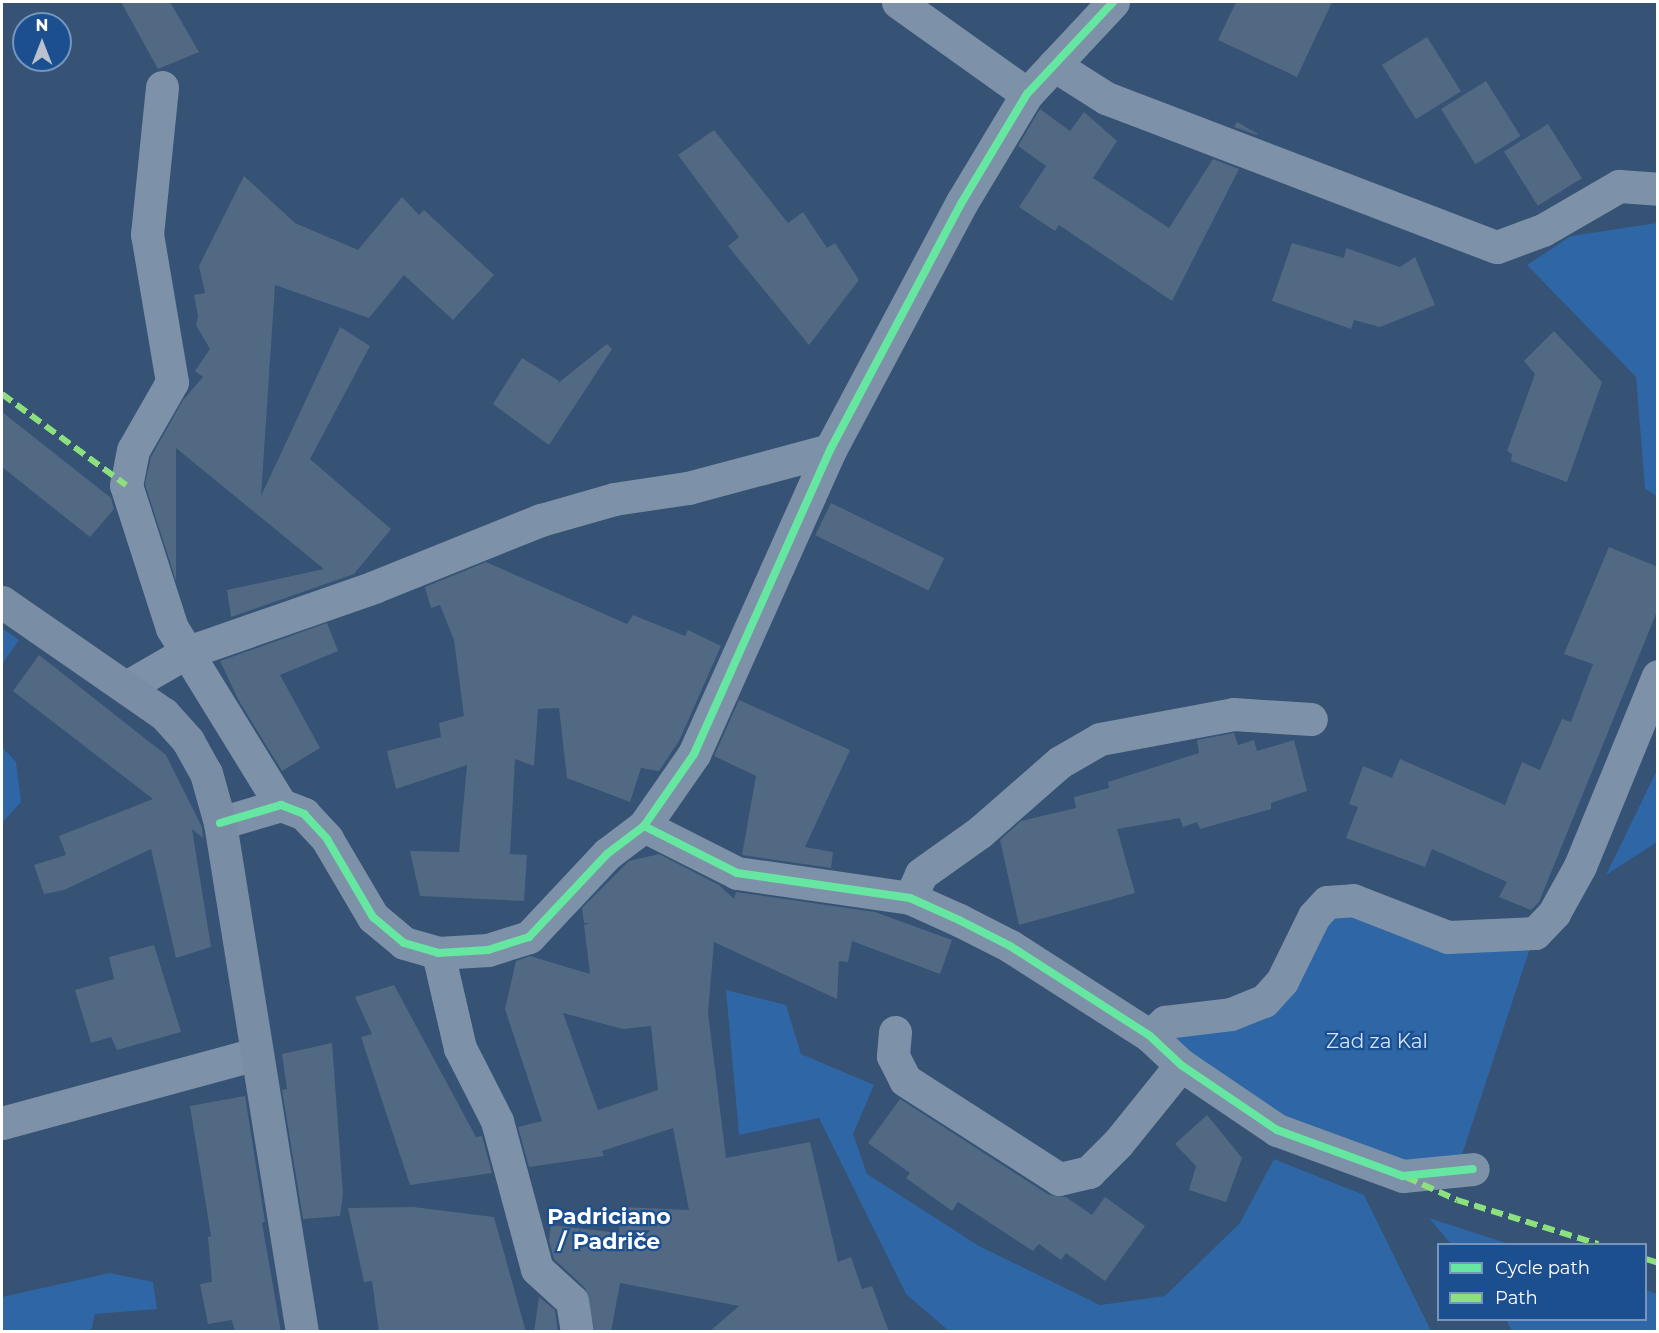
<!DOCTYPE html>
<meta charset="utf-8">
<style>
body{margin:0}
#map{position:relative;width:1659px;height:1333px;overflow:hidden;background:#365274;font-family:Montserrat,sans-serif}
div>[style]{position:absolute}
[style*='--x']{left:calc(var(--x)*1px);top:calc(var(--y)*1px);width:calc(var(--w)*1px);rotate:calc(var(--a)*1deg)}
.green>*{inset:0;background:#2f66a5}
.building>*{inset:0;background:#526984;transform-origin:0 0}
.minor>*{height:33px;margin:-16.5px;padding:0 16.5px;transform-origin:16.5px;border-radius:16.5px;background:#7d92a8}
.tertiary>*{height:33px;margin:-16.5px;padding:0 16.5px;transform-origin:16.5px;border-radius:16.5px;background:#7d92a8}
.secondary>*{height:33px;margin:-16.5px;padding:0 16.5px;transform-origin:16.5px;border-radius:16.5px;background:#798da4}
.quiet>*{height:6px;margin-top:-3px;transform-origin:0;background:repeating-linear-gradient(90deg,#8de07e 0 12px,transparent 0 18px)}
.cycleway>*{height:8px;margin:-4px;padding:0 4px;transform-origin:4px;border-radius:4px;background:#66e7a1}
span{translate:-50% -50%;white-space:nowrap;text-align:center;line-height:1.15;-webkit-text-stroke:4.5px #1b4f8f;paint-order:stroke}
.park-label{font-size:20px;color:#cfe3fa}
.quarter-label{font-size:22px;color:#fff;font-weight:700}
.frame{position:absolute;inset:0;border:3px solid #fff;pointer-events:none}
.legend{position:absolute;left:1437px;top:1243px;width:210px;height:78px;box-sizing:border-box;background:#1b4f8f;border:2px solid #7695bc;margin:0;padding:8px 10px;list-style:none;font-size:18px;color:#fff}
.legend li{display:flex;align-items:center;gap:12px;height:30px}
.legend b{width:30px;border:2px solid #7695bc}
.north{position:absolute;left:12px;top:12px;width:60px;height:60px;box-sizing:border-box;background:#1b4f8f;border:2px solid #7695bc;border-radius:50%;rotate:0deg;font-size:16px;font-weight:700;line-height:24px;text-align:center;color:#fff}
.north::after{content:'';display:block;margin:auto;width:21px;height:27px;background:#b9c2ce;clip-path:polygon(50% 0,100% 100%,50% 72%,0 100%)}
</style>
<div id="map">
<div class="green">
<i style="clip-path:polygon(1657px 223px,1658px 223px,1657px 496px,1645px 489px,1636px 377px,1527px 265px,1571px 236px)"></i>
<i style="clip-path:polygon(2px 628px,19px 640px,2px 664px)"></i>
<i style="clip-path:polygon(2px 747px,16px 762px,21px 802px,2px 823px)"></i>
<i style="clip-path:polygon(1657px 770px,1657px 842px,1606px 875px)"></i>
<i style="clip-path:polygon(1327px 902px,1535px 933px,1457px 1170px,1403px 1176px,1277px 1130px,1150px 1036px,1264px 1001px)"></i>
<i style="clip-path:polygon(726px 990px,786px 1005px,801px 1054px,874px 1085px,853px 1134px,867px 1174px,979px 1246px,1100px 1305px,1165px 1296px,1240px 1223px,1274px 1159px,1364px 1195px,1431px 1331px,949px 1331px,906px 1294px,819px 1118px,739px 1135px)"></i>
<i style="clip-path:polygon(1429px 1218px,1509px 1244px,1451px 1244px)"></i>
<i style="clip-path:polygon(110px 1273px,153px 1282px,157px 1309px,95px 1314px,91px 1331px,2px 1331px,2px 1297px)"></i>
<i style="clip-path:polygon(1646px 1290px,1657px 1294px,1657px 1331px,1512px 1331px,1506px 1320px,1646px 1320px)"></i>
</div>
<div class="building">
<i style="clip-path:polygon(121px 2px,170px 2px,199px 52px,158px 69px)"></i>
<i style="clip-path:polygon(1236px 2px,1332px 2px,1297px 77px,1218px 40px)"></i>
<i style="left:1427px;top:37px;width:64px;height:53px;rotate:58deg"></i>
<i style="left:1486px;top:81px;width:65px;height:53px;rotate:58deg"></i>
<i style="clip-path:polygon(1040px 109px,1070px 131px,1084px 112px,1117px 141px,1093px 178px,1169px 228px,1213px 159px,1239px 169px,1172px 301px,1059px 225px,1055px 231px,1019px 207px,1046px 166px,1018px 146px)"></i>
<i style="clip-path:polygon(1237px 122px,1258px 134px,1257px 135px,1234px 127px)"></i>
<i style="left:1548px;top:124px;width:64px;height:52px;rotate:58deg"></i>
<i style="clip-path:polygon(714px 130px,788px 223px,803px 212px,827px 248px,835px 243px,859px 280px,809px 345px,728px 246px,739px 237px,678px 155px)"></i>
<i style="clip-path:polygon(244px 176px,295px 223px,358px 250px,402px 197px,419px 215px,424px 210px,494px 275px,453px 320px,404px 275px,369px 318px,275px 285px,261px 496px,340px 327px,370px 346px,310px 459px,391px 529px,354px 574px,231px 617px,227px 590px,324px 569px,176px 448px,176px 581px,145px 484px,151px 457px,183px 400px,203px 377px,195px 371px,210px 349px,196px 325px,198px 316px,194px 295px,205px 293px,199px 266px)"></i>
<i style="clip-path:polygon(1292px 243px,1344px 258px,1346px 248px,1400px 267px,1415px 257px,1435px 305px,1380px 327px,1354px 320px,1351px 329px,1272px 301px)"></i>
<i style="clip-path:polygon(1554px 331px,1602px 382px,1567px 482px,1511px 461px,1512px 454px,1507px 451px,1535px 374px,1524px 361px)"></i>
<i style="clip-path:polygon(607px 344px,612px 349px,549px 445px,493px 404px,522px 358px,559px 381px,557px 384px)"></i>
<i style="clip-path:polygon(2px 412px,111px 498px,114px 509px,90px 537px,2px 467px)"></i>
<i style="left:831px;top:503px;width:126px;height:36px;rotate:26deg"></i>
<i style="clip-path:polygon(1609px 547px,1658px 567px,1658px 609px,1539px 902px,1531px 910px,1499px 897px,1507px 882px,1432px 849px,1425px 867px,1346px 838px,1358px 807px,1349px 804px,1363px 766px,1392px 778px,1400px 759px,1505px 805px,1522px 762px,1540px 770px,1562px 719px,1571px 722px,1593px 664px,1564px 654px)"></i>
<i style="clip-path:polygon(486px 562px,627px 624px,633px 615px,685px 636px,688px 630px,721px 646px,679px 741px,659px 771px,641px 768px,630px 802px,567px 778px,559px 708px,538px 709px,534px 766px,515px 759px,510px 854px,527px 855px,524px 901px,420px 896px,410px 851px,459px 852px,467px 765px,396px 789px,387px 751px,441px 737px,439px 723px,464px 716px,454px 640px,440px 605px,431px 608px,425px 587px)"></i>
<i style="clip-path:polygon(327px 623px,338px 651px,280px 675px,320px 748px,282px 771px,239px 701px,220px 661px)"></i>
<i style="clip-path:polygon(39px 655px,166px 755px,202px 827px,203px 838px,192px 829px,211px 947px,176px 958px,151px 849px,64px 890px,44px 894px,34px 865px,66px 855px,59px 836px,153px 799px,13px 691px)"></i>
<i style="clip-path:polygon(739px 700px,850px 750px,805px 847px,833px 852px,831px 868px,742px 855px,756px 776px,714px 756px)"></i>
<i style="clip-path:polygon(1234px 733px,1238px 745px,1254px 740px,1257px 751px,1294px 740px,1307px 791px,1271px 803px,1271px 809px,1200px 829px,1197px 822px,1183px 827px,1180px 818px,1117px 829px,1135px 893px,1019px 925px,1000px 840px,1021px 821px,1076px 808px,1074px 797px,1109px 788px,1108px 782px,1199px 753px,1197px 740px)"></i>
<i style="clip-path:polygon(evenodd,659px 854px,719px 885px,734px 899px,736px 892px,875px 912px,952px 940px,940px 974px,852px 941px,848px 962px,839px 961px,837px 999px,714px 942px,708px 1013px,726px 1158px,810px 1142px,838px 1262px,851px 1257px,862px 1289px,872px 1286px,889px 1332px,709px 1332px,739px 1306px,620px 1283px,611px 1332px,595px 1332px,585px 1288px,554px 1259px,549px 1241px,551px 1225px,619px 1233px,621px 1207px,689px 1210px,673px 1128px,602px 1151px,604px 1156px,529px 1167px,518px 1127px,542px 1121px,505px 1009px,516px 961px,530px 956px,590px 974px,584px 925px,590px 923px,584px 923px,582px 908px,629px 861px,659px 854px,563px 1013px,623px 1029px,651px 1026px,658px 1090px,598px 1110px,563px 1013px)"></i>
<i style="clip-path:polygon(154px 945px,181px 1032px,117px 1050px,111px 1037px,91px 1043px,75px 990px,114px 979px,109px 957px)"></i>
<i style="clip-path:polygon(394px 985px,476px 1137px,482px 1136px,492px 1173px,410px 1185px,361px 1037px,372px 1034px,355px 997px)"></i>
<i style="clip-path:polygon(332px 1043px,343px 1194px,340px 1216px,303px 1219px,282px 1090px,287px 1089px,282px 1054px)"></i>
<i style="clip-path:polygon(245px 1096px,265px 1222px,262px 1223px,281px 1332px,235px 1332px,232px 1320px,208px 1324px,200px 1284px,212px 1282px,208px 1237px,211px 1236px,190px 1106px)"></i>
<i style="clip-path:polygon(900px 1099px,1049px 1195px,1066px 1197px,1092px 1215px,1105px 1197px,1145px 1226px,1105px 1281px,1066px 1253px,1061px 1260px,1039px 1244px,1033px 1251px,958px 1202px,952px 1211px,906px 1178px,910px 1173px,868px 1143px)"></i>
<i style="clip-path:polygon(1207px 1115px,1242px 1158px,1226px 1202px,1189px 1190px,1196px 1166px,1175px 1144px)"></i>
<i style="clip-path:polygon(413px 1207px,494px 1217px,526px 1332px,379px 1332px,372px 1281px,364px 1282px,348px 1208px)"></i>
<i style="clip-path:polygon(539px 1297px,555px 1310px,558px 1332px,534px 1332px)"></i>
</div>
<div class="minor">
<i style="--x:898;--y:2;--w:158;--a:35.5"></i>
<i style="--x:1054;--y:65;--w:62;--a:32.4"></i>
<i style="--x:1106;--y:98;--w:418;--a:20.9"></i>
<i style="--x:1497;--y:247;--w:49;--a:-20.3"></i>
<i style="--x:1543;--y:230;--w:88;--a:-30.1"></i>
<i style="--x:1619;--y:186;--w:39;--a:4"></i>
<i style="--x:162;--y:87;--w:148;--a:95.8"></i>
<i style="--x:147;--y:234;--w:150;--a:80.4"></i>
<i style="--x:172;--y:382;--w:78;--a:119.8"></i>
<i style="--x:133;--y:450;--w:36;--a:101"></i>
<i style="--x:126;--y:485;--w:150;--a:72.2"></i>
<i style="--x:172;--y:628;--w:208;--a:58.4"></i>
<i style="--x:128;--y:686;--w:66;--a:-30.1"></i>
<i style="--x:185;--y:653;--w:200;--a:-19.2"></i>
<i style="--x:374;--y:587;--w:180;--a:-21.9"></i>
<i style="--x:541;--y:520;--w:76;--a:-16"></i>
<i style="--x:614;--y:499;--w:75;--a:-8.5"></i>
<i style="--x:688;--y:488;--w:147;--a:-15"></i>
<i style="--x:644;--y:826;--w:104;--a:26.8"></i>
<i style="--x:737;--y:873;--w:175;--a:8.2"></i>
<i style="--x:910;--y:898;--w:54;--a:24.2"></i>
<i style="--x:959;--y:920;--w:57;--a:27"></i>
<i style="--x:1010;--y:946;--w:166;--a:32.7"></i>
<i style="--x:1150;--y:1036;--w:42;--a:43.1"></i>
<i style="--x:1181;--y:1065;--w:116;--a:34.1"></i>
<i style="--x:1277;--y:1130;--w:134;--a:20.1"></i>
<i style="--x:1403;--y:1176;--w:70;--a:-5.7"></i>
<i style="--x:910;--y:898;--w:26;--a:-65"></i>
<i style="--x:921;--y:874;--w:72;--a:-35.4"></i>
<i style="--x:980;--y:832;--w:106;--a:-41.2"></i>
<i style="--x:1060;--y:762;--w:46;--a:-29.9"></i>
<i style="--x:1100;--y:739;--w:135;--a:-10.6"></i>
<i style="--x:1233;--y:714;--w:78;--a:3.7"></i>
<i style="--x:438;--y:953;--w:98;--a:77"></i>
<i style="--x:460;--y:1048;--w:82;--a:63.1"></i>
<i style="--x:497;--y:1121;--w:153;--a:74.9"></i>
<i style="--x:537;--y:1269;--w:47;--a:42.4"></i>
<i style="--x:572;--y:1301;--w:31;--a:81"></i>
<i style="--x:895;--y:1032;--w:24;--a:95"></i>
<i style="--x:893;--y:1056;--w:27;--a:63"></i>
<i style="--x:905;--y:1080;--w:183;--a:32.7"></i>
<i style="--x:1059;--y:1179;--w:31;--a:-13"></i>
<i style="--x:1089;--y:1172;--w:41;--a:-45"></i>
<i style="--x:1118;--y:1143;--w:100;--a:-51.1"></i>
<i style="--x:1150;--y:1036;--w:21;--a:-43"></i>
<i style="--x:1165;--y:1022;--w:66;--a:-6.9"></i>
<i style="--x:1231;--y:1014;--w:35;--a:-22"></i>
<i style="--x:1264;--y:1001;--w:27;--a:-48"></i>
<i style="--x:1282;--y:981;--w:72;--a:-63.8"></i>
<i style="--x:1314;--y:916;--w:19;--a:-47"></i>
<i style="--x:1327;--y:902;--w:26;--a:-4"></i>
<i style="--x:1353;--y:900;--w:102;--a:21.3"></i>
<i style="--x:1448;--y:937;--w:87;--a:-2.6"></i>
<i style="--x:1535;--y:933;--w:28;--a:-46"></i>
<i style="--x:1554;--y:913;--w:54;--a:-61"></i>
<i style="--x:1580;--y:866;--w:205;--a:-67.7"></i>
<i style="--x:2;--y:1123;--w:263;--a:-15.2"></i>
</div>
<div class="tertiary">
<i style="--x:220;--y:823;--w:64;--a:-16.4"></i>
<i style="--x:281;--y:805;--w:25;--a:21"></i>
<i style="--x:304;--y:814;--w:34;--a:47"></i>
<i style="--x:327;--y:839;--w:91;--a:59.5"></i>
<i style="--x:373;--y:917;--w:40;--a:40"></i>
<i style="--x:404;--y:943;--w:35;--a:16"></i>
<i style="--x:438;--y:953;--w:50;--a:-3.4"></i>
<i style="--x:488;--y:950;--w:43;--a:-17.6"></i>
<i style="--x:529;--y:937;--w:114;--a:-46.8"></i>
<i style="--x:607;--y:854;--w:46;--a:-37.1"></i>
<i style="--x:644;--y:826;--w:88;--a:-55.2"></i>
<i style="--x:694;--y:754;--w:333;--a:-65.9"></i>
<i style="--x:830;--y:450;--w:281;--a:-62"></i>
<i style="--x:962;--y:202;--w:126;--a:-59"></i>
<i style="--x:1027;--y:94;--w:126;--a:-46.9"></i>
</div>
<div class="secondary">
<i style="--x:2;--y:602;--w:197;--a:34.7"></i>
<i style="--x:164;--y:714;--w:36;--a:48"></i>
<i style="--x:188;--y:741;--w:37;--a:61"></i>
<i style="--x:206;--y:773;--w:52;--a:74.4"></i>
<i style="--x:220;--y:823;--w:516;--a:80.85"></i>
</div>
<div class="quiet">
<i style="--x:2;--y:394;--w:154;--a:36.3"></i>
<i style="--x:1406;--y:1177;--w:56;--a:24.3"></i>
<i style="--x:1457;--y:1200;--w:148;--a:17.3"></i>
<i style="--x:1646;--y:1259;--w:13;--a:18"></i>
</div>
<div class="cycleway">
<i style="--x:220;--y:823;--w:64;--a:-16.4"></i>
<i style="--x:281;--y:805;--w:25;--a:21"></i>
<i style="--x:304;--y:814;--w:34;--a:47"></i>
<i style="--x:327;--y:839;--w:91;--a:59.5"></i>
<i style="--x:373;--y:917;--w:40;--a:40"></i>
<i style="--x:404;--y:943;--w:35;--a:16"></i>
<i style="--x:438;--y:953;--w:50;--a:-3.4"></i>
<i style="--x:488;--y:950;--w:43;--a:-17.6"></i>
<i style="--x:529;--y:937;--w:114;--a:-46.8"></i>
<i style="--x:607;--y:854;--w:46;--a:-37.1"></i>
<i style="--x:644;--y:826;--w:88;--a:-55.2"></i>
<i style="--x:694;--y:754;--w:333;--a:-65.9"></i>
<i style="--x:830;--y:450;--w:281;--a:-62"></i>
<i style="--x:962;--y:202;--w:126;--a:-59"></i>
<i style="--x:1027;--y:94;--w:126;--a:-46.9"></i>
<i style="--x:644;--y:826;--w:104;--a:26.8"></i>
<i style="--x:737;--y:873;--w:175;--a:8.2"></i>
<i style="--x:910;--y:898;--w:54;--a:24.2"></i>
<i style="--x:959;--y:920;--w:57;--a:27"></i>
<i style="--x:1010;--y:946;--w:166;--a:32.7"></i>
<i style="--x:1150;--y:1036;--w:42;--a:43.1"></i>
<i style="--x:1181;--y:1065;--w:116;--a:34.1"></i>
<i style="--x:1277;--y:1130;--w:134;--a:20.1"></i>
<i style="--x:1403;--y:1176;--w:70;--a:-5.7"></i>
</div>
<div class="park-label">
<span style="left:1377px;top:1041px">Zad za Kal</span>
</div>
<div class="quarter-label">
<span style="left:609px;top:1229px">Padriciano<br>/ Padriče</span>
</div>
<div class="frame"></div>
<ul class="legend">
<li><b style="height:8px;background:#66e7a1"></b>Cycle path</li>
<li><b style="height:8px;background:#8de07e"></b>Path</li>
</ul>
<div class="north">N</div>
</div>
